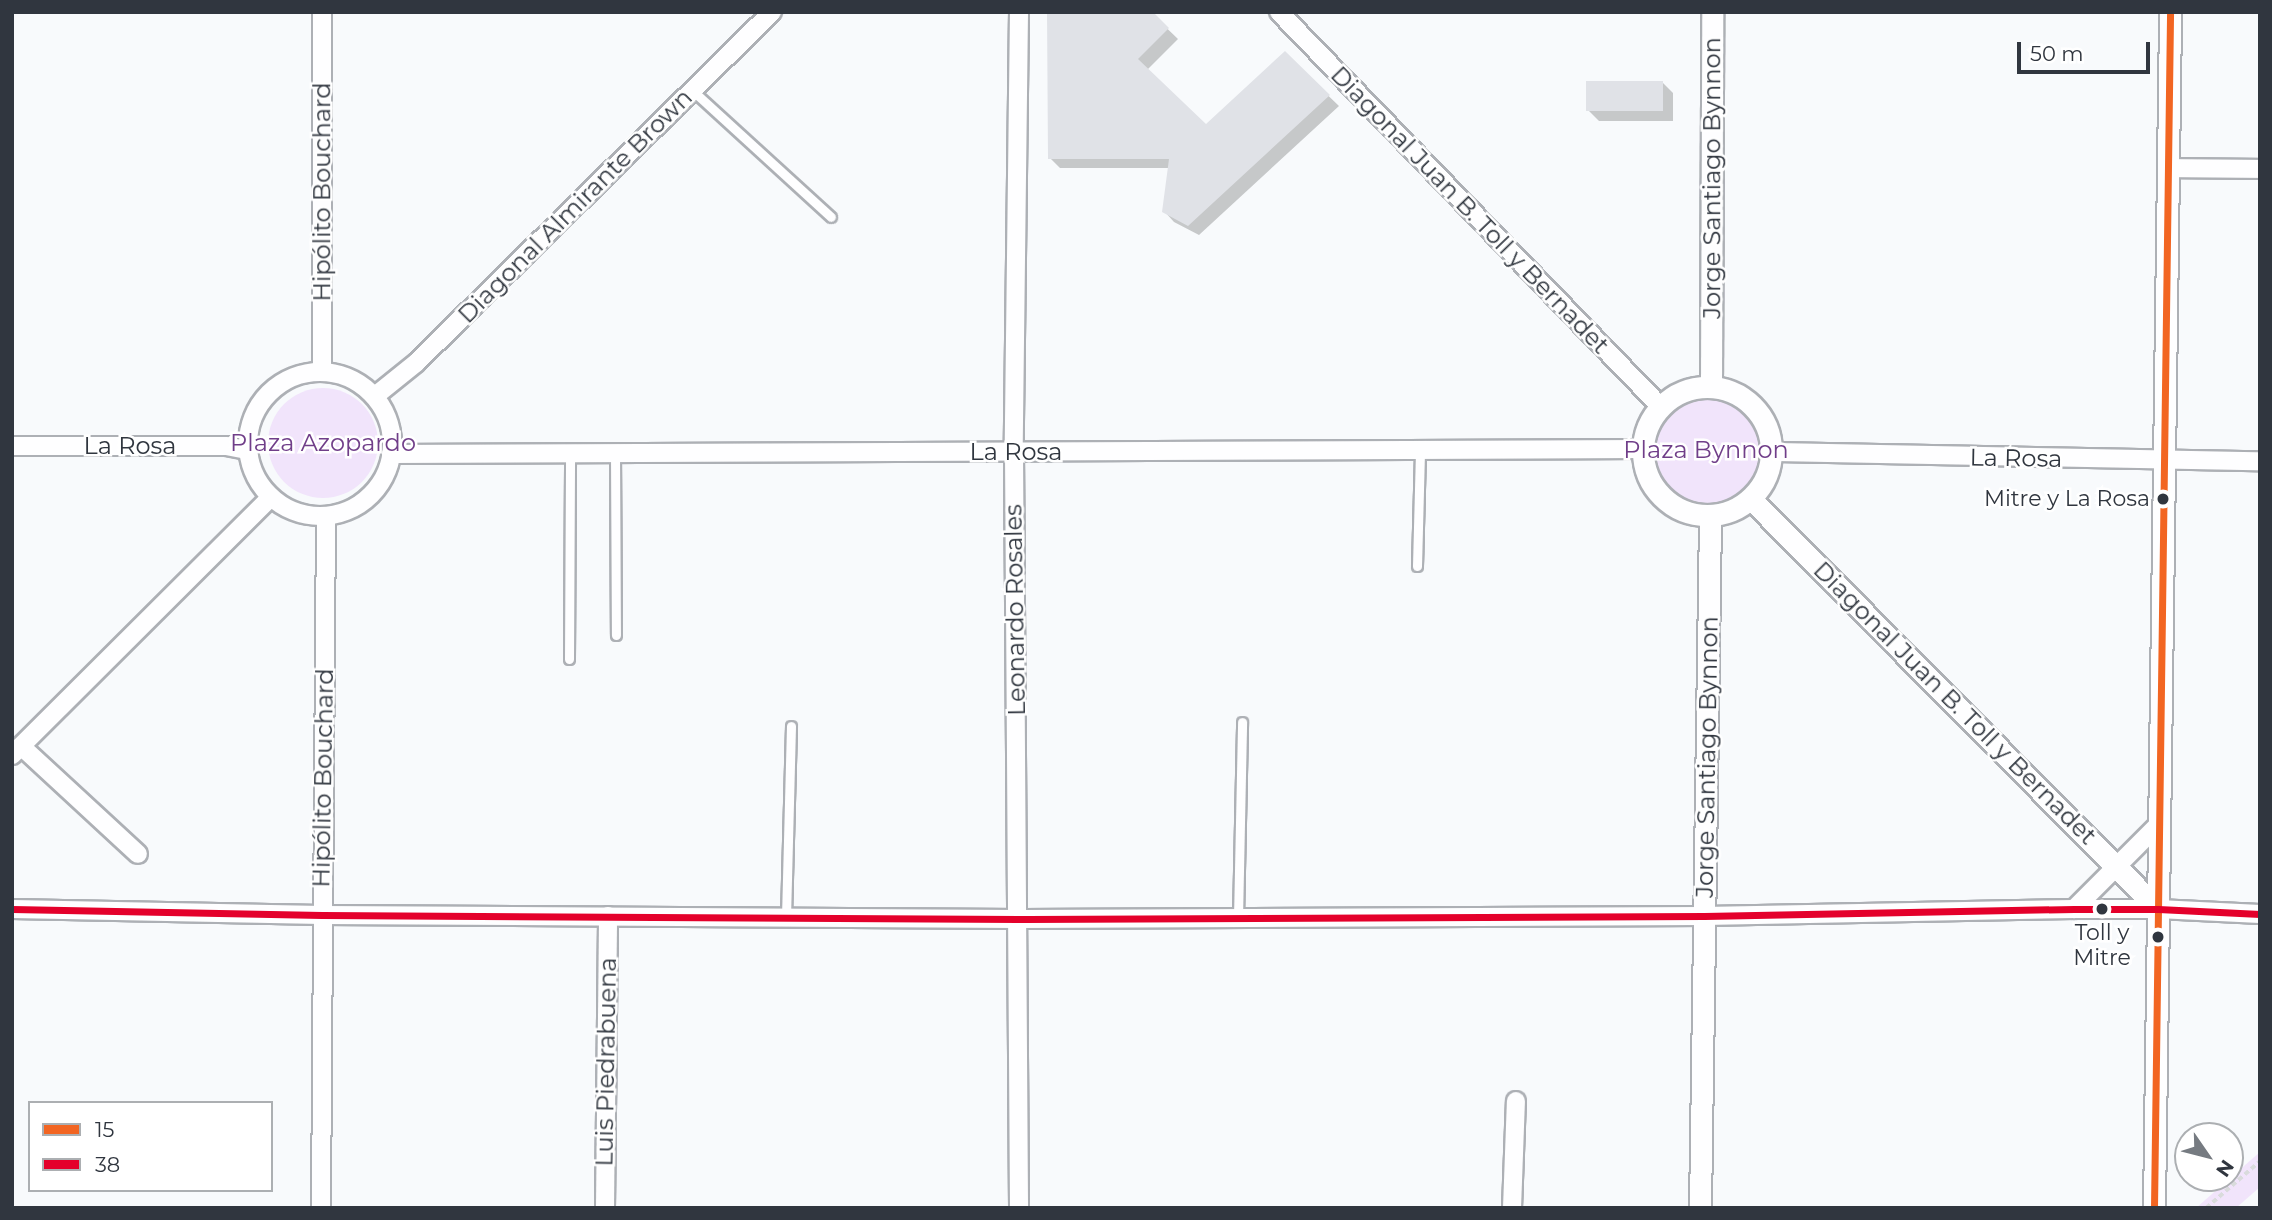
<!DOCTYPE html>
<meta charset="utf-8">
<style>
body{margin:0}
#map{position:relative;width:2272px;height:1220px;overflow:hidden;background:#f8fafc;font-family:Montserrat,sans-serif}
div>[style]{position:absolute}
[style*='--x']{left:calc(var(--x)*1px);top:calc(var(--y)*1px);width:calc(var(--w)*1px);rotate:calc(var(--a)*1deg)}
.green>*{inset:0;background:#f1e4fb}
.round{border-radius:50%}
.shadow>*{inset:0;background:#0003}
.building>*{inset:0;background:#e0e2e7;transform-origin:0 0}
.path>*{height:3.5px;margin-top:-1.75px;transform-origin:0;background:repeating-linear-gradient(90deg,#d9dbdc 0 5px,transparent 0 8.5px)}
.roads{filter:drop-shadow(2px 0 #adb0b5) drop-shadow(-2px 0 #adb0b5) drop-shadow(0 2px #adb0b5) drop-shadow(0 -2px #adb0b5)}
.service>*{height:9px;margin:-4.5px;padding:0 4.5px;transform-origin:4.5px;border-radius:4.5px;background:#fefeff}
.minor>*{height:18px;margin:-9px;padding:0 9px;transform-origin:9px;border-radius:9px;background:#fefeff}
.minor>.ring{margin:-9px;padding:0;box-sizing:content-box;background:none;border:18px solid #fefeff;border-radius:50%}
.tertiary>*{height:21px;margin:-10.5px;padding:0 10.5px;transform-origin:10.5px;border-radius:10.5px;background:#fefeff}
.tertiary>.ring{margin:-10.5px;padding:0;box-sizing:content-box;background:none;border:21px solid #fefeff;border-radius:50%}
.bus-1>*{height:7px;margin:-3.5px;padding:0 3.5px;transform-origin:3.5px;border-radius:3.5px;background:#f26522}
.bus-2>*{height:7px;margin:-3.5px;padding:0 3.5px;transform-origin:3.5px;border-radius:3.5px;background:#e4002b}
.dots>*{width:19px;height:19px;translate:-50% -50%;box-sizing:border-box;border:4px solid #fff;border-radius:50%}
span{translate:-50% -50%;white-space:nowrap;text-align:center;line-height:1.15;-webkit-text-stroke:5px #fff;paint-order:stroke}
.bus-label{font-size:22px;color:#30363f}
.right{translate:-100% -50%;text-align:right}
.street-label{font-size:24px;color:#30363f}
.park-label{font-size:24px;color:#703e89}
.frame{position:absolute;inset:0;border:14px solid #30363f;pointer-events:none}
.legend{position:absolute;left:28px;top:1101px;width:245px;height:91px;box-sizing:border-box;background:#fff;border:2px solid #acafb2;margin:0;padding:9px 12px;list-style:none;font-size:21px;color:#30363f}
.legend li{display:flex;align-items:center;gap:14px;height:35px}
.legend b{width:35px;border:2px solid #acafb2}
.north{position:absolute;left:2174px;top:1122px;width:70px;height:70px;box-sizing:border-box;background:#fff;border:2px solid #acafb2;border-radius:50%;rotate:125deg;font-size:19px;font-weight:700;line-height:28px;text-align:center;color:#30363f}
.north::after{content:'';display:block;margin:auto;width:24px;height:32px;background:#767b81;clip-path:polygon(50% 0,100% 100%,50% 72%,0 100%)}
.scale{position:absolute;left:2017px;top:42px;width:133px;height:32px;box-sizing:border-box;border:4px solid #30363f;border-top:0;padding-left:9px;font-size:21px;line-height:24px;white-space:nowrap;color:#30363f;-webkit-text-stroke:5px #fff;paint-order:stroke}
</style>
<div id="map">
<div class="green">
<i class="round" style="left:268px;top:388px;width:110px;height:110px"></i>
<i class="round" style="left:1650px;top:395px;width:112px;height:112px"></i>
<i style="clip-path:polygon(2260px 1152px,2260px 1187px,2236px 1208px,2196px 1208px)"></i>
</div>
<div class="shadow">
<i style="clip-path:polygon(1150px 12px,1178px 39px,1147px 70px,1206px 126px,1285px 54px,1339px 106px,1199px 235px,1174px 222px,1164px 211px,1169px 168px,1060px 168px,1050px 158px)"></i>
<i style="clip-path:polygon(1663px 83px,1673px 93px,1673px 121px,1599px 121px,1589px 111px)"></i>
</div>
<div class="building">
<i style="clip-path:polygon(1047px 12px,1153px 12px,1169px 28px,1138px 59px,1206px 124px,1285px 51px,1330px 95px,1188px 226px,1162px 212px,1169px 159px,1048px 159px)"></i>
<i style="left:1586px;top:81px;width:77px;height:30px"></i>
</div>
<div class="path">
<i style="--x:2206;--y:1208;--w:72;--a:-41"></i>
</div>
<div class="roads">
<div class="service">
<i style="--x:692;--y:90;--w:188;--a:42.4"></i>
<i style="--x:615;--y:453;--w:182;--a:89.7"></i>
<i style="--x:1417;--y:566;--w:116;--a:-88.5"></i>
<i style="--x:569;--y:659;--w:206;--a:-89.7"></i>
<i style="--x:786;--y:917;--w:191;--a:-88.5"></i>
<i style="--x:1238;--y:918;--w:196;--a:-88.8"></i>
</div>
<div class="minor">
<i style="--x:322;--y:12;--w:360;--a:90"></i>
<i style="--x:1019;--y:12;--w:440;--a:90.7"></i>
<i style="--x:1014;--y:452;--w:756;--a:89.62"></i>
<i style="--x:1279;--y:12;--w:549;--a:45.96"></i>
<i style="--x:2168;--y:168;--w:92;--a:0.6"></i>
<i class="ring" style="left:248px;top:372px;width:126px;height:126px"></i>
<i style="--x:375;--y:396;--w:53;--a:-38.8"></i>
<i style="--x:416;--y:363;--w:500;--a:-44.6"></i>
<i style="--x:12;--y:446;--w:214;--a:0"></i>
<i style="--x:226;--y:446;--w:21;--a:11"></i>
<i style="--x:1772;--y:452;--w:488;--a:1.1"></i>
<i style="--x:391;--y:454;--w:1251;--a:-0.23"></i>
<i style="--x:21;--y:746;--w:159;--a:42.7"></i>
<i style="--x:12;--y:755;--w:364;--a:-44.9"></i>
<i style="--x:12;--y:909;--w:310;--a:1.1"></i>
<i style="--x:322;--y:915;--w:696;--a:0.33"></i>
<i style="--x:1018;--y:919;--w:686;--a:-0.25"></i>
<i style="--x:1704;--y:916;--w:370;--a:-1.1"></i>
<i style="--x:2074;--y:909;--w:84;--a:0"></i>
<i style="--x:2158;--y:909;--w:102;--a:2.8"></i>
<i style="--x:2074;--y:909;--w:119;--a:-45"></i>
<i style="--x:321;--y:1208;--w:692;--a:-89.59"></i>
<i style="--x:605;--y:1208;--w:292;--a:-89.4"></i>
<i style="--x:1512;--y:1208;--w:107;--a:-87.9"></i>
</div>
<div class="tertiary">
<i style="--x:1711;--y:386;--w:374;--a:-89.8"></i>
<i class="ring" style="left:1643px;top:387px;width:107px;height:107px"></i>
<i style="--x:1751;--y:499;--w:578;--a:45.21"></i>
<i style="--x:1700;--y:1208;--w:692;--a:-89.17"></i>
<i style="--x:2154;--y:1208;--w:1196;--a:-89.23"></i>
</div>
</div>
<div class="bus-1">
<i style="--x:2154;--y:1208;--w:1196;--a:-89.23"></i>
</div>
<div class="bus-2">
<i style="--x:12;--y:909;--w:310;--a:1.1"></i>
<i style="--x:322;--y:915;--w:696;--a:0.33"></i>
<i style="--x:1018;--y:919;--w:686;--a:-0.25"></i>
<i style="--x:1704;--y:916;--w:370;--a:-1.1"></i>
<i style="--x:2074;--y:909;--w:84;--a:0"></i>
<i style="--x:2158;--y:909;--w:102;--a:2.8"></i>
</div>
<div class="dots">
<i style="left:2163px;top:499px;background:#30363f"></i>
<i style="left:2102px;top:909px;background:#30363f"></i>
<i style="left:2158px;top:937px;background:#30363f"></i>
</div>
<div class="bus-label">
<span class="right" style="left:2150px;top:499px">Mitre y La Rosa</span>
<span style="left:2102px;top:945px">Toll y<br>Mitre</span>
</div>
<div class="street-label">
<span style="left:1712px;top:178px;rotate:-90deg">Jorge Santiago Bynnon</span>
<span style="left:322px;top:192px;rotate:-90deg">Hipólito Bouchard</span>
<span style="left:575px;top:206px;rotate:-45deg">Diagonal Almirante Brown</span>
<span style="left:1470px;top:210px;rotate:46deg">Diagonal Juan B. Toll y Bernadet</span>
<span style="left:130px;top:446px">La Rosa</span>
<span style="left:1016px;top:452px">La Rosa</span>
<span style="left:2016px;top:458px;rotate:1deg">La Rosa</span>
<span style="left:1015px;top:610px;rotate:-91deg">Leonardo Rosales</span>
<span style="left:1955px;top:703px;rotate:45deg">Diagonal Juan B. Toll y Bernadet</span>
<span style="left:1707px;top:757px;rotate:-89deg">Jorge Santiago Bynnon</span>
<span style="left:323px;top:778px;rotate:-89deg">Hipólito Bouchard</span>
<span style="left:606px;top:1062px;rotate:-89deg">Luis Piedrabuena</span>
</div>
<div class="park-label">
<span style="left:323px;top:443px">Plaza Azopardo</span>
<span style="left:1706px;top:450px">Plaza Bynnon</span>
</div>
<div class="frame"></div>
<ul class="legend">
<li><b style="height:9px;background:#f26522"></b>15</li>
<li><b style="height:9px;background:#e4002b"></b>38</li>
</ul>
<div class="north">N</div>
<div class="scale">50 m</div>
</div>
